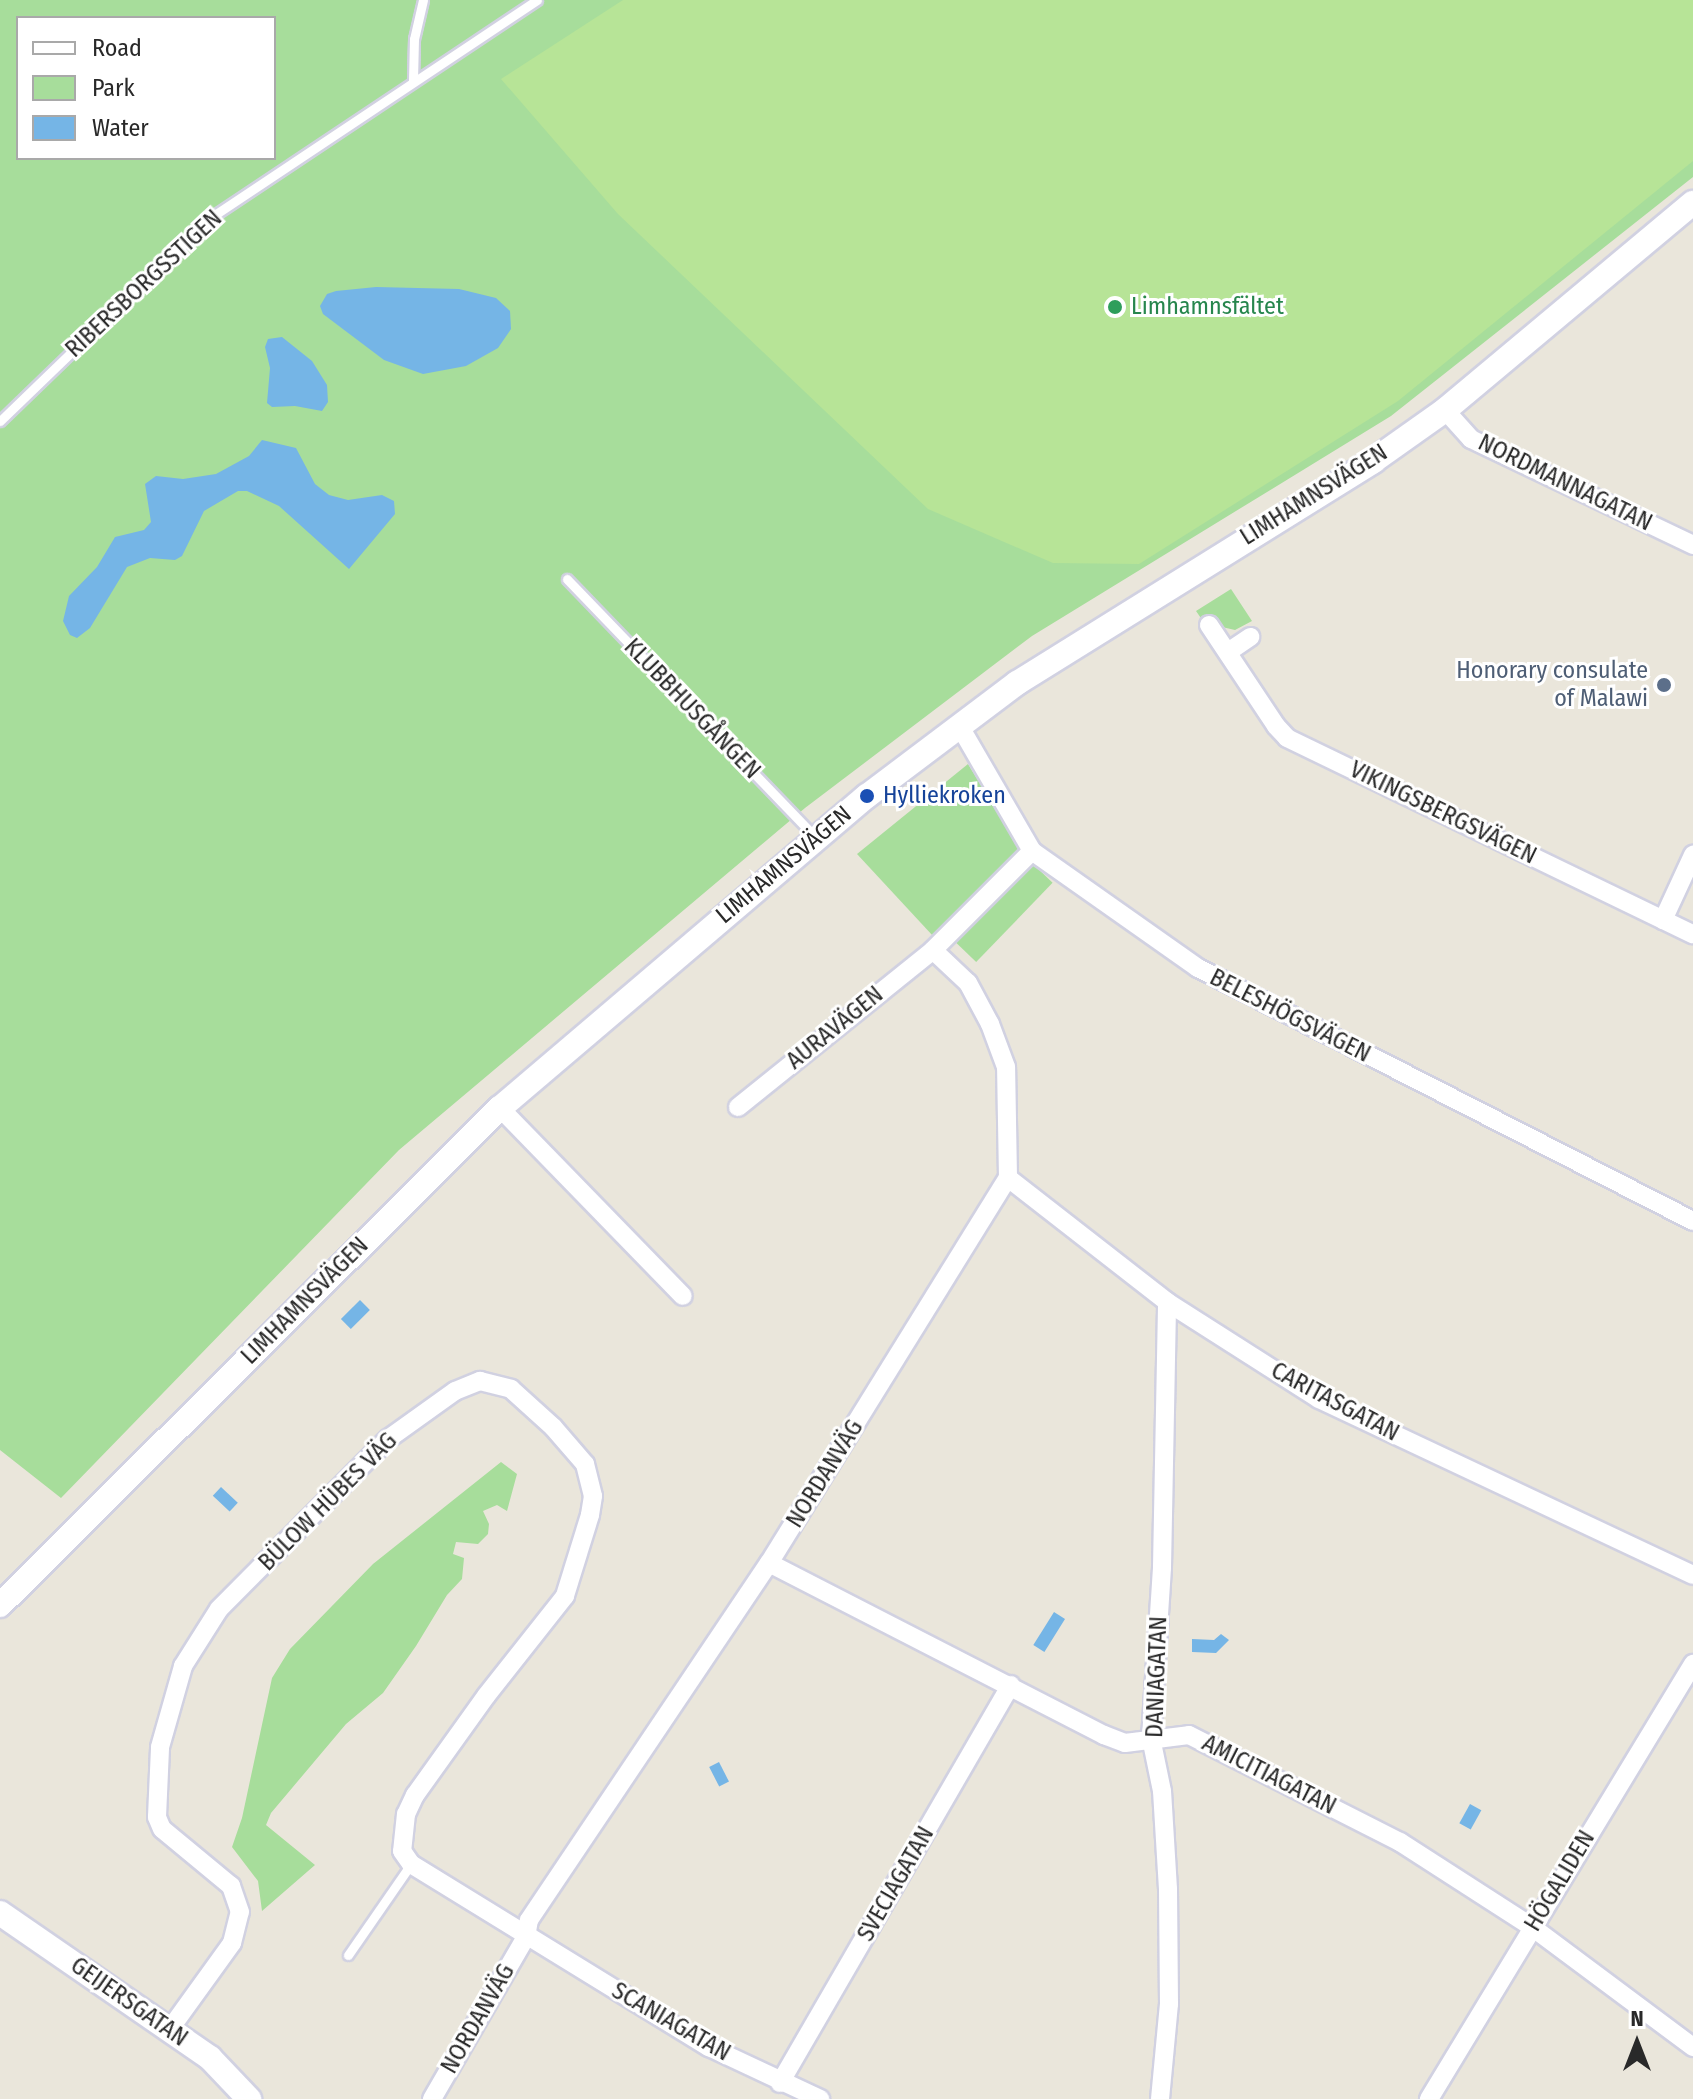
<!DOCTYPE html>
<meta charset="utf-8">
<style>
body{margin:0}
#map{position:relative;width:1693px;height:2099px;overflow:hidden;background:#eae6db;font-family:"Fira Sans Condensed",sans-serif}
div>[style]{position:absolute}
[style*='--x']{left:calc(var(--x)*1px);top:calc(var(--y)*1px);width:calc(var(--w)*1px);rotate:calc(var(--a)*1deg)}
.green>*{inset:0;background:#a7dd9b;transform-origin:0 0}
.pitch>*{inset:0;background:#b7e497}
.water>*{inset:0;background:#75b5e6;transform-origin:0 0}
.roads{filter:drop-shadow(2px 0 #d1d1e1) drop-shadow(-2px 0 #d1d1e1) drop-shadow(0 2px #d1d1e1) drop-shadow(0 -2px #d1d1e1)}
.lane>*{height:9px;margin:-4.5px;padding:0 4.5px;transform-origin:4.5px;border-radius:4.5px;background:#fff}
.street>*{height:18px;margin:-9px;padding:0 9px;transform-origin:9px;border-radius:9px;background:#fff}
.secondary>*{height:24px;margin:-12px;padding:0 12px;transform-origin:12px;border-radius:12px;background:#fff}
.dots>*{width:22px;height:22px;translate:-50% -50%;box-sizing:border-box;border:4px solid #fff;border-radius:50%}
span{translate:-50% -50%;white-space:nowrap;text-align:center;line-height:1.15;-webkit-text-stroke:6px #fff;paint-order:stroke}
.street-label{font-size:24px;color:#292929}
.leisure-label{font-size:24px;color:#27864d}
.left{translate:0 -50%;text-align:left}
.service-label{font-size:24px;color:#4e5e75}
.right{translate:-100% -50%;text-align:right}
.transit-label{font-size:24px;color:#164399}
.legend{position:absolute;left:16px;top:16px;width:260px;height:144px;box-sizing:border-box;background:#fff;border:2px solid #a9a9a9;margin:0;padding:10px 14px;list-style:none;font-size:24px;color:#292929}
.legend li{display:flex;align-items:center;gap:16px;height:40px}
.legend b{width:40px;border:2px solid #a9a9a9}
.north{position:absolute;left:1597px;top:2003px;width:80px;height:80px;-webkit-text-stroke:6px #fff;paint-order:stroke;rotate:0deg;font-size:22px;font-weight:700;line-height:32px;text-align:center;color:#292929}
.north::after{content:'';display:block;margin:auto;width:28px;height:36px;background:#292929;clip-path:polygon(50% 0,100% 100%,50% 72%,0 100%)}
</style>
<div id="map">
<div class="green">
<i style="clip-path:polygon(evenodd,0 0,1693px 0,1693px 177px,1391px 416px,1032px 636px,805px 808px,399px 1150px,61px 1498px,0 1450px,0 0,18px 18px,274px 18px,274px 158px,18px 158px,18px 18px)"></i>
<i style="clip-path:polygon(1231px 589px,1252px 621px,1235px 630px,1222px 627px,1217px 618px,1205px 624px,1196px 611px)"></i>
<i style="clip-path:polygon(968px 764px,1021px 850px,933px 936px,857px 854px)"></i>
<i style="left:1031px;top:862px;width:30px;height:110px;rotate:44deg"></i>
<i style="clip-path:polygon(501px 1462px,517px 1474px,507px 1511px,497px 1505px,483px 1511px,489px 1524px,488px 1534px,478px 1544px,456px 1542px,453px 1554px,464px 1558px,462px 1579px,447px 1595px,416px 1646px,383px 1693px,346px 1724px,271px 1813px,266px 1825px,315px 1865px,262px 1911px,258px 1881px,232px 1847px,242px 1818px,272px 1678px,290px 1649px,373px 1564px)"></i>
</div>
<div class="pitch">
<i style="clip-path:polygon(623px 0,1693px 0,1693px 161px,1398px 401px,1139px 564px,1053px 563px,928px 509px,618px 214px,501px 79px)"></i>
</div>
<div class="water">
<i style="clip-path:polygon(376px 287px,459px 289px,496px 298px,510px 311px,511px 329px,498px 348px,466px 366px,423px 374px,384px 360px,323px 314px,320px 306px,327px 294px,336px 291px)"></i>
<i style="clip-path:polygon(282px 337px,312px 361px,327px 385px,328px 402px,322px 411px,295px 406px,272px 407px,267px 403px,270px 368px,265px 347px,268px 339px)"></i>
<i style="clip-path:polygon(262px 440px,296px 448px,315px 484px,329px 495px,348px 500px,382px 495px,394px 501px,395px 514px,349px 569px,279px 506px,247px 491px,238px 491px,204px 511px,182px 556px,175px 560px,150px 558px,127px 567px,90px 628px,77px 638px,70px 635px,63px 621px,69px 596px,97px 567px,115px 537px,144px 530px,151px 522px,145px 484px,156px 476px,183px 479px,216px 474px,249px 456px)"></i>
<i style="left:360px;top:1300px;width:14px;height:27px;rotate:45deg"></i>
<i style="left:221px;top:1487px;width:23px;height:12px;rotate:43deg"></i>
<i style="left:1054px;top:1612px;width:13px;height:39px;rotate:32deg"></i>
<i style="clip-path:polygon(1221px 1634px,1229px 1640px,1216px 1653px,1192px 1652px,1192px 1639px,1214px 1640px)"></i>
<i style="left:719px;top:1762px;width:22px;height:11px;rotate:63deg"></i>
<i style="left:1470px;top:1804px;width:13px;height:22px;rotate:29deg"></i>
</div>
<div class="roads">
<div class="lane">
<i style="--x:413;--y:80;--w:41;--a:-88.6"></i>
<i style="--x:414;--y:39;--w:40;--a:-77"></i>
<i style="--x:0;--y:421;--w:292;--a:-44"></i>
<i style="--x:210;--y:218;--w:393;--a:-33.7"></i>
<i style="--x:567;--y:579;--w:361;--a:46.1"></i>
<i style="--x:348;--y:1955;--w:111;--a:-55.3"></i>
</div>
<div class="street">
<i style="--x:1445;--y:410;--w:39;--a:48"></i>
<i style="--x:1471;--y:439;--w:246;--a:25.5"></i>
<i style="--x:1209;--y:625;--w:121;--a:56.4"></i>
<i style="--x:1276;--y:726;--w:16;--a:47"></i>
<i style="--x:1287;--y:738;--w:451;--a:25.8"></i>
<i style="--x:1228;--y:652;--w:27;--a:-34"></i>
<i style="--x:959;--y:725;--w:146;--a:59.9"></i>
<i style="--x:1032;--y:851;--w:203;--a:35.2"></i>
<i style="--x:1198;--y:968;--w:556;--a:27.07"></i>
<i style="--x:1663;--y:920;--w:72;--a:-65.2"></i>
<i style="--x:738;--y:1107;--w:250;--a:-38.8"></i>
<i style="--x:933;--y:950;--w:140;--a:-45"></i>
<i style="--x:500;--y:1108;--w:262;--a:45.8"></i>
<i style="--x:1008;--y:1178;--w:202;--a:37.9"></i>
<i style="--x:1167;--y:1302;--w:180;--a:32.5"></i>
<i style="--x:1319;--y:1399;--w:413;--a:25.2"></i>
<i style="--x:769;--y:1563;--w:377;--a:27.2"></i>
<i style="--x:1104;--y:1735;--w:22;--a:21"></i>
<i style="--x:1125;--y:1743;--w:64;--a:-7.1"></i>
<i style="--x:1189;--y:1735;--w:237;--a:26.9"></i>
<i style="--x:1400;--y:1842;--w:157;--a:32.8"></i>
<i style="--x:1532;--y:1927;--w:201;--a:36.7"></i>
<i style="--x:170;--y:2029;--w:106;--a:-54.2"></i>
<i style="--x:232;--y:1943;--w:32;--a:-76"></i>
<i style="--x:240;--y:1912;--w:28;--a:-109"></i>
<i style="--x:231;--y:1886;--w:89;--a:-140.4"></i>
<i style="--x:162;--y:1829;--w:13;--a:-113"></i>
<i style="--x:157;--y:1817;--w:70;--a:-87.5"></i>
<i style="--x:160;--y:1747;--w:84;--a:-74.1"></i>
<i style="--x:183;--y:1666;--w:67;--a:-57.7"></i>
<i style="--x:219;--y:1609;--w:240;--a:-45.2"></i>
<i style="--x:388;--y:1439;--w:82;--a:-35.6"></i>
<i style="--x:455;--y:1391;--w:27;--a:-22"></i>
<i style="--x:480;--y:1381;--w:32;--a:14"></i>
<i style="--x:511;--y:1389;--w:57;--a:42.1"></i>
<i style="--x:553;--y:1427;--w:49;--a:49.1"></i>
<i style="--x:585;--y:1464;--w:33;--a:76"></i>
<i style="--x:593;--y:1496;--w:19;--a:99"></i>
<i style="--x:590;--y:1515;--w:85;--a:107.2"></i>
<i style="--x:565;--y:1596;--w:127;--a:128.3"></i>
<i style="--x:486;--y:1696;--w:122;--a:125.6"></i>
<i style="--x:415;--y:1795;--w:21;--a:115"></i>
<i style="--x:406;--y:1814;--w:37;--a:96"></i>
<i style="--x:402;--y:1851;--w:16;--a:55"></i>
<i style="--x:411;--y:1864;--w:350;--a:31.6"></i>
<i style="--x:709;--y:2047;--w:123;--a:25.1"></i>
<i style="--x:780;--y:2083;--w:460;--a:-59.9"></i>
<i style="--x:432;--y:2099;--w:187;--a:-59.9"></i>
<i style="--x:526;--y:1937;--w:17;--a:-80"></i>
<i style="--x:529;--y:1920;--w:430;--a:-56.1"></i>
<i style="--x:769;--y:1563;--w:453;--a:-58.2"></i>
<i style="--x:1008;--y:1178;--w:111;--a:-91"></i>
<i style="--x:1006;--y:1067;--w:46;--a:-110.4"></i>
<i style="--x:990;--y:1024;--w:47;--a:-118.2"></i>
<i style="--x:968;--y:983;--w:48;--a:-136.7"></i>
<i style="--x:1160;--y:2099;--w:95;--a:-84.6"></i>
<i style="--x:1169;--y:2004;--w:115;--a:-90.5"></i>
<i style="--x:1168;--y:1889;--w:98;--a:-93.5"></i>
<i style="--x:1162;--y:1791;--w:54;--a:-101.7"></i>
<i style="--x:1151;--y:1738;--w:171;--a:-86.3"></i>
<i style="--x:1162;--y:1567;--w:265;--a:-88.9"></i>
<i style="--x:1429;--y:2099;--w:509;--a:-58.75"></i>
</div>
<div class="secondary">
<i style="--x:0;--y:1605;--w:705;--a:-44.83"></i>
<i style="--x:500;--y:1108;--w:482;--a:-40.4"></i>
<i style="--x:867;--y:796;--w:188;--a:-37"></i>
<i style="--x:1017;--y:683;--w:420;--a:-31.9"></i>
<i style="--x:1373;--y:461;--w:88;--a:-35.3"></i>
<i style="--x:1445;--y:410;--w:323;--a:-39.9"></i>
<i style="--x:0;--y:1913;--w:255;--a:34.6"></i>
<i style="--x:210;--y:2058;--w:57;--a:46.4"></i>
</div>
</div>
<div class="dots">
<i style="left:1115px;top:307px;background:#2e9e5b"></i>
<i style="left:1664px;top:685px;background:#5c6f8a"></i>
<i style="left:867px;top:796px;background:#1a4fb4"></i>
</div>
<div class="street-label">
<span style="left:144px;top:284px;rotate:-43deg">RIBERSBORGSSTIGEN</span>
<span style="left:1565px;top:483px;rotate:26deg">NORDMANNAGATAN</span>
<span style="left:1314px;top:495px;rotate:-32deg">LIMHAMNSVÄGEN</span>
<span style="left:692px;top:709px;rotate:46deg">KLUBBHUSGÅNGEN</span>
<span style="left:1443px;top:813px;rotate:26deg">VIKINGSBERGSVÄGEN</span>
<span style="left:784px;top:865px;rotate:-40deg">LIMHAMNSVÄGEN</span>
<span style="left:1290px;top:1016px;rotate:27deg">BELESHÖGSVÄGEN</span>
<span style="left:835px;top:1028px;rotate:-39deg">AURAVÄGEN</span>
<span style="left:305px;top:1301px;rotate:-45deg">LIMHAMNSVÄGEN</span>
<span style="left:1335px;top:1402px;rotate:28deg">CARITASGATAN</span>
<span style="left:825px;top:1474px;rotate:-58deg">NORDANVÄG</span>
<span style="left:328px;top:1502px;rotate:-45deg">BÜLOW HÜBES VÄG</span>
<span style="left:1157px;top:1677px;rotate:-88deg">DANIAGATAN</span>
<span style="left:1269px;top:1775px;rotate:27deg">AMICITIAGATAN</span>
<span style="left:1560px;top:1881px;rotate:-59deg">HÖGALIDEN</span>
<span style="left:896px;top:1884px;rotate:-60deg">SVECIAGATAN</span>
<span style="left:129px;top:2002px;rotate:35deg">GEIJERSGATAN</span>
<span style="left:478px;top:2019px;rotate:-60deg">NORDANVÄG</span>
<span style="left:671px;top:2022px;rotate:30deg">SCANIAGATAN</span>
</div>
<div class="leisure-label">
<span class="left" style="left:1131px;top:307px">Limhamnsfältet</span>
</div>
<div class="service-label">
<span class="right" style="left:1648px;top:685px">Honorary consulate<br>of Malawi</span>
</div>
<div class="transit-label">
<span class="left" style="left:883px;top:796px">Hylliekroken</span>
</div>
<ul class="legend">
<li><b style="height:10px;background:#fff"></b>Road</li>
<li><b style="height:22px;background:#a7dd9b"></b>Park</li>
<li><b style="height:22px;background:#75b5e6"></b>Water</li>
</ul>
<div class="north">N</div>
</div>
